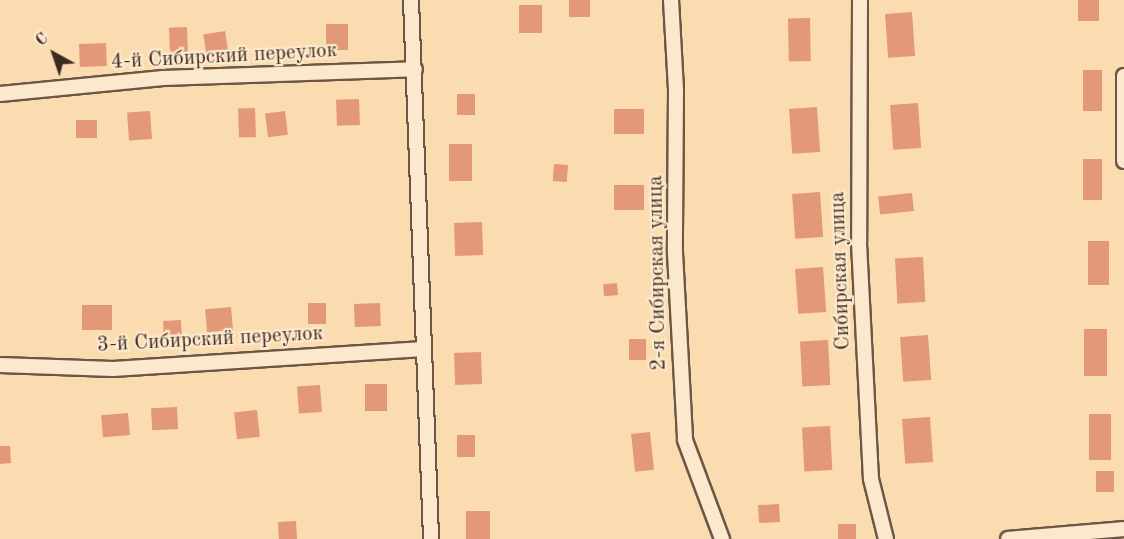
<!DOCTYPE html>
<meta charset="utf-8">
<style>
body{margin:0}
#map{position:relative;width:1124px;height:539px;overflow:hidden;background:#fbdcb0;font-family:"Old Standard TT",serif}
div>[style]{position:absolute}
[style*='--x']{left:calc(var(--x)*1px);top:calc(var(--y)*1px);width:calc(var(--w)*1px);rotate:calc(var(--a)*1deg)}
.building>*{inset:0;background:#e39877;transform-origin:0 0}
.roads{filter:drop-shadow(2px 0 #6c5746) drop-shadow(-2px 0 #6c5746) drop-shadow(0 2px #6c5746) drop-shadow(0 -2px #6c5746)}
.street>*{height:14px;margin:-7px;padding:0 7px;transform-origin:7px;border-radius:7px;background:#fce8cc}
span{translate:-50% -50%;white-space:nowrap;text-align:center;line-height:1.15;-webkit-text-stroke:4.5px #fce8cc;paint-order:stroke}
.street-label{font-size:21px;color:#3d2b22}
.north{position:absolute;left:24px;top:24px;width:60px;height:60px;-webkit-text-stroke:4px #fce8cc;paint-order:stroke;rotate:320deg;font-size:16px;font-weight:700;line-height:24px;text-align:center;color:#3d2b22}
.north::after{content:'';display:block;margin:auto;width:21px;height:27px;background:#3d2b22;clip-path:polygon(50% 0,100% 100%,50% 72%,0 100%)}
</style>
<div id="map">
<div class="building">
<i style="left:569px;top:0;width:21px;height:17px"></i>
<i style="left:1078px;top:0;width:21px;height:21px"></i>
<i style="left:519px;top:5px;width:23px;height:28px"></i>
<i style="left:912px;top:12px;width:44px;height:27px;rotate:86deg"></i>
<i style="left:810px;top:18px;width:43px;height:22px;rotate:89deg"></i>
<i style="left:326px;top:24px;width:22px;height:26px"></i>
<i style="left:187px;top:27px;width:33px;height:18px;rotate:88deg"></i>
<i style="left:225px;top:31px;width:26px;height:22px;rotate:81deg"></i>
<i style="left:106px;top:43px;width:23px;height:27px;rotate:88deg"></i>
<i style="left:1083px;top:70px;width:19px;height:41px"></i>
<i style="left:457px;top:94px;width:18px;height:21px"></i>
<i style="left:359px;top:99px;width:26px;height:23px;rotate:88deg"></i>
<i style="left:918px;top:103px;width:45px;height:28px;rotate:86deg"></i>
<i style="left:817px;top:107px;width:45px;height:28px;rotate:86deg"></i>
<i style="left:255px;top:108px;width:29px;height:17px;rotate:88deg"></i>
<i style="left:614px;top:109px;width:30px;height:25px"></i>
<i style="left:150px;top:111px;width:28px;height:23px;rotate:86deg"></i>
<i style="left:285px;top:111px;width:24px;height:20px;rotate:83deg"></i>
<i style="left:76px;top:120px;width:21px;height:18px"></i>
<i style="left:449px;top:144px;width:23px;height:37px"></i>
<i style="left:1083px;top:159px;width:19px;height:41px"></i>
<i style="left:554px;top:164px;width:14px;height:17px;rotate:4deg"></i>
<i style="left:614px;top:185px;width:30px;height:25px"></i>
<i style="left:820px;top:192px;width:45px;height:28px;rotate:86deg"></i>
<i style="left:912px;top:193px;width:18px;height:34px;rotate:84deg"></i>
<i style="left:482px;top:222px;width:33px;height:28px;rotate:88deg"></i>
<i style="left:1088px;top:241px;width:21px;height:44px"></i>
<i style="left:923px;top:257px;width:45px;height:28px;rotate:87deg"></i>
<i style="left:823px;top:267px;width:45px;height:28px;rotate:86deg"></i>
<i style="left:617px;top:283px;width:12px;height:14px;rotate:85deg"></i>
<i style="left:308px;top:303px;width:18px;height:21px"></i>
<i style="left:380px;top:303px;width:23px;height:26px;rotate:88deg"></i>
<i style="left:112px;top:305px;width:25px;height:30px;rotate:90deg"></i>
<i style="left:231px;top:307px;width:23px;height:26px;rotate:85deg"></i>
<i style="left:181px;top:320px;width:21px;height:18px;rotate:87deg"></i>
<i style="left:1107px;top:329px;width:47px;height:23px;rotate:90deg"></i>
<i style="left:928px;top:335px;width:45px;height:28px;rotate:86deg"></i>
<i style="left:629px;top:339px;width:17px;height:21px"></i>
<i style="left:828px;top:340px;width:45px;height:28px;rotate:87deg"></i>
<i style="left:481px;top:352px;width:32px;height:27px;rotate:88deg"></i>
<i style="left:365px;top:384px;width:22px;height:27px"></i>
<i style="left:320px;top:385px;width:27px;height:23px;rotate:86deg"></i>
<i style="left:177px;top:407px;width:22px;height:26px;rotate:87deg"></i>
<i style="left:257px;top:410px;width:27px;height:23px;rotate:84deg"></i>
<i style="left:128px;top:413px;width:22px;height:27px;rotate:85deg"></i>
<i style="left:1089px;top:414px;width:22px;height:46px"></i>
<i style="left:930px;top:417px;width:45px;height:28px;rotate:86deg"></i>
<i style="left:830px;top:426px;width:44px;height:28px;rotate:87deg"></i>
<i style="left:650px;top:432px;width:38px;height:19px;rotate:84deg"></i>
<i style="left:457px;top:435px;width:18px;height:22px"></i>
<i style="clip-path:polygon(0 446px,10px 446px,11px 463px,0 464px)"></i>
<i style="left:1096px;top:471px;width:18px;height:21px"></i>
<i style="left:779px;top:504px;width:18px;height:21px;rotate:87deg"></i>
<i style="left:490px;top:511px;width:28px;height:24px;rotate:90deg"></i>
<i style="left:296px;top:521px;width:18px;height:18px;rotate:87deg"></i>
<i style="left:856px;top:524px;width:15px;height:18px;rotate:90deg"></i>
</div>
<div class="roads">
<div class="street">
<i style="--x:411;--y:0;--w:539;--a:87.87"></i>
<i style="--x:671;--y:0;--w:90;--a:86.8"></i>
<i style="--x:676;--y:90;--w:163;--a:90.4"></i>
<i style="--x:675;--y:253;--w:187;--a:86.9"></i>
<i style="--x:685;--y:440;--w:106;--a:69.5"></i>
<i style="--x:860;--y:0;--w:243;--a:90.2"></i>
<i style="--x:859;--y:243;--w:236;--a:87.1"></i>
<i style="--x:871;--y:479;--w:62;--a:76"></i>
<i style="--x:1124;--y:76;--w:85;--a:90"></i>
<i style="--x:0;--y:94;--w:164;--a:-5.6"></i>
<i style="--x:163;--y:78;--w:252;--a:-2"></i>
<i style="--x:0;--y:365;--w:113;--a:2"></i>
<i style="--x:113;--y:369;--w:311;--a:-3.7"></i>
<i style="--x:1008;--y:539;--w:116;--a:-4.9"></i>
</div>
</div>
<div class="street-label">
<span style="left:224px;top:57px;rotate:-3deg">4-й Сибирский переулок</span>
<span style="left:841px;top:271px;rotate:-92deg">Сибирская улица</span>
<span style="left:658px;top:273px;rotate:-91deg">2-я Сибирская улица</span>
<span style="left:210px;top:340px;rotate:-3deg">3-й Сибирский переулок</span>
</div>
<div class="north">С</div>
</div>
